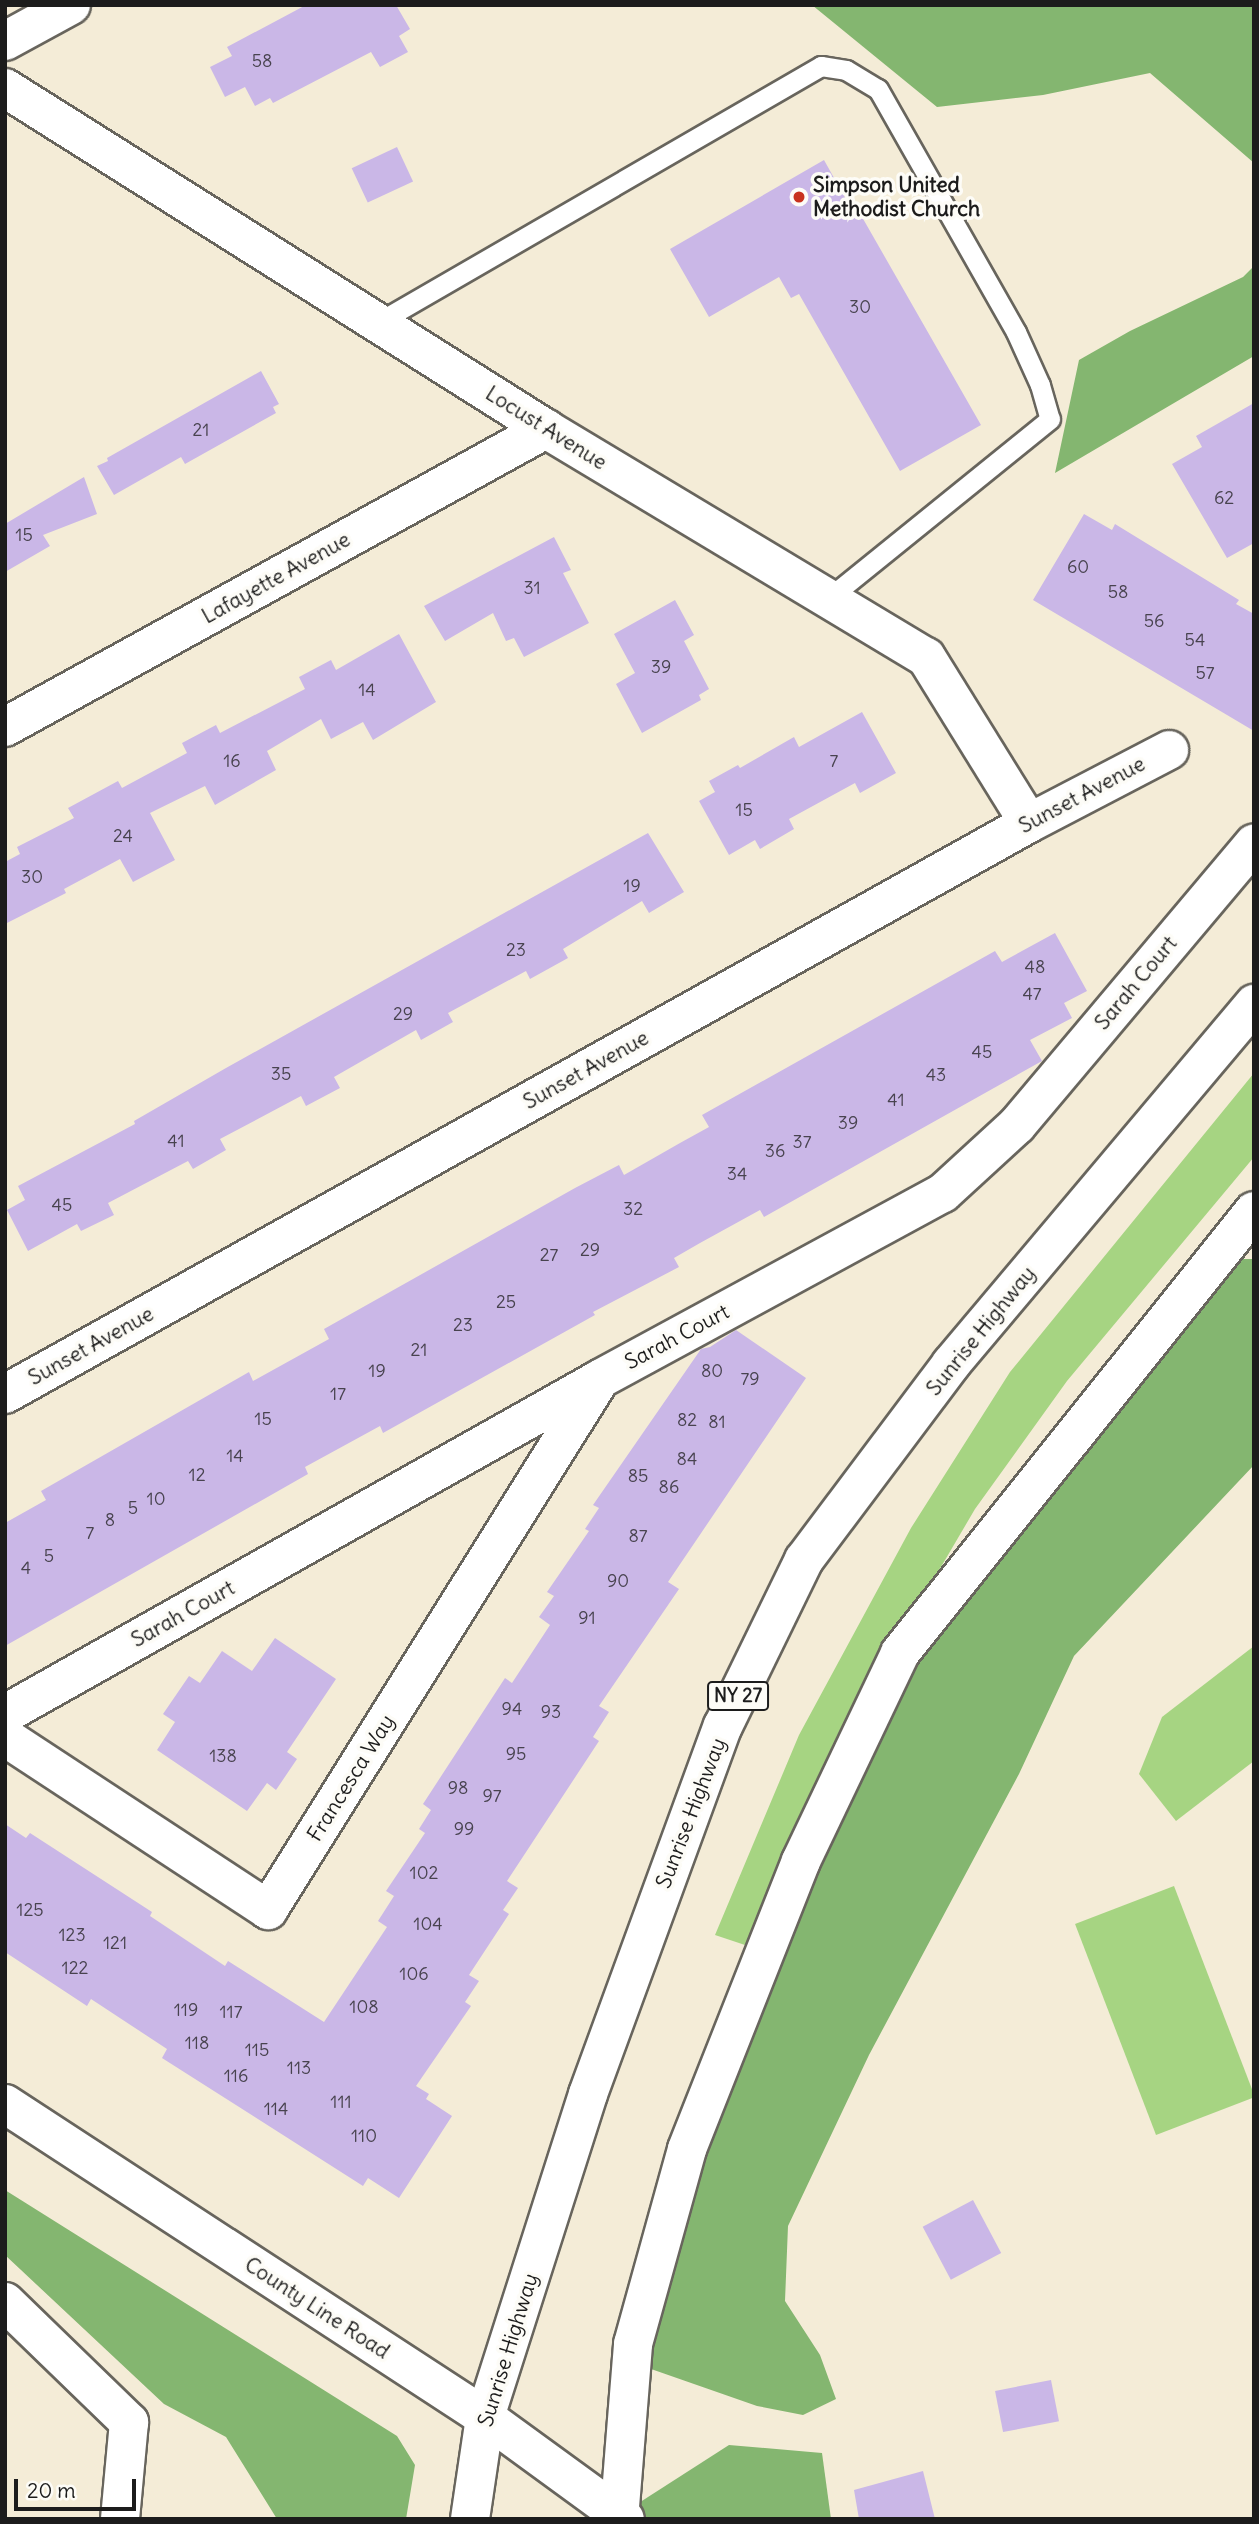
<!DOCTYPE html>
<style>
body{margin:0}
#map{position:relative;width:1259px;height:2524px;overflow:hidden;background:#f4ecd7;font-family:Delius,sans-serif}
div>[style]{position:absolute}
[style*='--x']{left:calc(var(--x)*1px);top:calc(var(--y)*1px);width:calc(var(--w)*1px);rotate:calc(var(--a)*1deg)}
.green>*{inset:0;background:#a6d482;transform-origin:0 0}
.forest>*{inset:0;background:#84b670}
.building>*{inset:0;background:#cab7e7;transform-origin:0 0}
.roads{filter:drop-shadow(2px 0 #68655d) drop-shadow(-2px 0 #68655d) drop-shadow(0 2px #68655d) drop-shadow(0 -2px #68655d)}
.service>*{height:19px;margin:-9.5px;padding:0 9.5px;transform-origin:9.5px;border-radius:9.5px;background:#fff}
.minor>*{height:38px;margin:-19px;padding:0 19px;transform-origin:19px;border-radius:19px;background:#fff}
.secondary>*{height:38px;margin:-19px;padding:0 19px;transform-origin:19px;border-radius:19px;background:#fff}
.trunk>*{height:38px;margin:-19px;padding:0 19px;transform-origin:19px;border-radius:19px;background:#fff}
.dots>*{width:19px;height:19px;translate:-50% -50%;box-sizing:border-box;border:4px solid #fdfcf7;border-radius:50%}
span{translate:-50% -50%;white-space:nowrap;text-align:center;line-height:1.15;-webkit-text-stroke:7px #fdfcf7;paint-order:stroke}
.number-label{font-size:18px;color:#48434f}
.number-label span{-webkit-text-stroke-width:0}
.shield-label span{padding:2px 5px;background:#fdfcf7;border:2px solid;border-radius:5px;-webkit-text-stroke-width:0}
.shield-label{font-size:19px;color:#1c1c1c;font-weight:700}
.poi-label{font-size:21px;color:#1c1c1c;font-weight:700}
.left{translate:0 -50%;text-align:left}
.street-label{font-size:21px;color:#1c1c1c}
.frame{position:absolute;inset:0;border:7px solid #1c1c1c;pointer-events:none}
.scale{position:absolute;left:14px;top:2479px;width:122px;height:32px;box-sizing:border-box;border:4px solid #1c1c1c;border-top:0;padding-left:9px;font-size:21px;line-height:24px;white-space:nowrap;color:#1c1c1c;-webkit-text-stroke:5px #fdfcf7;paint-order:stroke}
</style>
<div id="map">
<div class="green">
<i style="clip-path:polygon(1254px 1073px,1254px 1157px,1067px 1381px,975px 1509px,864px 1698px,745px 1945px,715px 1935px,799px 1735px,911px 1528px,1010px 1372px)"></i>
<i style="clip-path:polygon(1254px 1646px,1254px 1761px,1176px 1821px,1139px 1774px,1162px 1717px)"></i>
<i style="left:1174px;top:1886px;width:226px;height:106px;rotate:69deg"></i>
</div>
<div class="forest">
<i style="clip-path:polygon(812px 5px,1254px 5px,1254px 163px,1150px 73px,1043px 95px,937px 107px)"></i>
<i style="clip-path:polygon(1254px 266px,1254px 356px,1055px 473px,1079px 360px,1130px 331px,1243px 277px)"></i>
<i style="clip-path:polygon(1215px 1259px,1254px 1259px,1254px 1465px,1074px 1656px,1019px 1774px,869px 2055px,788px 2226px,785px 2301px,820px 2355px,836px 2399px,803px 2415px,757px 2406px,631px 2362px,658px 2255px,879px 1697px)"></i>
<i style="clip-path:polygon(5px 2190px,397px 2436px,415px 2465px,406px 2519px,277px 2519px,226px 2437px,164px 2404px,5px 2255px)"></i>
<i style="clip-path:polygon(729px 2445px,822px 2453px,831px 2519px,625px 2519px,620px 2515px)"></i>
</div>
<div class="building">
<i style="clip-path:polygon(306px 5px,396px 5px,410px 29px,399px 36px,408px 52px,380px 67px,371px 52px,273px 103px,270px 98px,255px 106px,245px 87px,225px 97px,210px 67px,232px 56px,227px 47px)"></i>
<i style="left:397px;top:147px;width:38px;height:50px;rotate:65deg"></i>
<i style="clip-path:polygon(824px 160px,857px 219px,862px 217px,981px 425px,900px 471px,799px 294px,791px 298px,779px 277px,709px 317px,670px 249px)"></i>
<i style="clip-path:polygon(261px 371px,279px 404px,273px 407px,276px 413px,185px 464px,181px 457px,114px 495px,97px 466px,108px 461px,107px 458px)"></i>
<i style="clip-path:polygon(1254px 403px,1254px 543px,1227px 558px,1172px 464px,1202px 447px,1196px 436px)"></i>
<i style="clip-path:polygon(84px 477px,97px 514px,43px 535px,50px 546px,5px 572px,5px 524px)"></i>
<i style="clip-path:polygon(1084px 514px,1112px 530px,1115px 524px,1239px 600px,1236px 604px,1254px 614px,1254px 731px,1033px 600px)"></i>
<i style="clip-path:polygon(554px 537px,571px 570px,563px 573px,589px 623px,524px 657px,514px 638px,506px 641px,493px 613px,445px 641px,424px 606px)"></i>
<i style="clip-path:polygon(675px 600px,694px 635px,684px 641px,709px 689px,699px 695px,701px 700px,642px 733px,616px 684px,635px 673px,614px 634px)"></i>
<i style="clip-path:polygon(399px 634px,436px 702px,373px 740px,363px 722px,331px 739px,321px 719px,267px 751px,276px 770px,215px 805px,205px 786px,150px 813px,175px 860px,133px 882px,120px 859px,64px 889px,66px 893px,5px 924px,5px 862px,20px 854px,17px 847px,74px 818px,68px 808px,118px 781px,122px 788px,187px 753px,182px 743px,216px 725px,220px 733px,305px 689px,299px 677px,331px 660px,336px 670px)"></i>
<i style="clip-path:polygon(862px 712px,896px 773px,860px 793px,855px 783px,789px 819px,794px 829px,760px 849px,755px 840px,729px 855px,699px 801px,715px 792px,709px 781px,738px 765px,740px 768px,794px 737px,799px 747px)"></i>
<i style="clip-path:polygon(648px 833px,684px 892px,649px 913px,642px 901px,563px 949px,568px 958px,530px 979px,526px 971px,448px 1013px,453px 1022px,421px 1040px,416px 1030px,334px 1077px,340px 1088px,306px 1106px,301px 1096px,220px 1139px,226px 1150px,193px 1169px,188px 1161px,108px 1203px,114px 1215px,81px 1231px,77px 1224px,28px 1251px,7px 1210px,25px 1200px,18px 1186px,135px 1124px,134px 1121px,226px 1068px)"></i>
<i style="clip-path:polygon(1055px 933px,1087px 991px,1064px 1003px,1072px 1018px,1030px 1040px,1042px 1061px,764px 1217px,760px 1210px,700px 1243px,674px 1258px,679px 1267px,593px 1312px,595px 1315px,383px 1433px,380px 1426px,305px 1467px,308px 1474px,5px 1646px,5px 1523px,46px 1500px,41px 1491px,249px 1372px,253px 1381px,329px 1339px,324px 1329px,575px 1188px,619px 1165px,624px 1175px,680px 1143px,709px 1127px,702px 1115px,995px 951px,1002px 962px)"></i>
<i style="clip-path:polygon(736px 1330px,806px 1378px,668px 1582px,679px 1589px,599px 1706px,609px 1712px,593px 1737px,599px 1741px,507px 1881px,518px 1888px,503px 1910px,509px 1914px,469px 1975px,479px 1981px,465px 2002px,471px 2006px,416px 2086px,429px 2094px,426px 2099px,452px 2116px,399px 2198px,368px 2178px,363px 2186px,162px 2058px,167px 2049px,91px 1999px,87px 2006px,5px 1952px,5px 1824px,26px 1838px,30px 1833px,152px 1912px,150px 1916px,225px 1966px,228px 1961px,324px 2022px,387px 1927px,378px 1921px,394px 1896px,386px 1891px,425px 1833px,419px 1829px,431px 1810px,423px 1804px,505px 1678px,512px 1683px,550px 1625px,539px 1617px,554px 1596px,547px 1592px,589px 1531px,585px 1529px,599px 1508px,593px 1505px,701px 1349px,710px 1347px)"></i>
<i style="clip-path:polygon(275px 1638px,336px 1679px,287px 1752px,297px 1759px,276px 1790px,267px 1783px,247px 1811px,157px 1750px,175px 1722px,163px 1714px,189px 1676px,200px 1683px,222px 1651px,252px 1671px)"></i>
<i style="left:973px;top:2200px;width:60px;height:57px;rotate:62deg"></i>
<i style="left:1051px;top:2380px;width:42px;height:57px;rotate:79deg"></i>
<i style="clip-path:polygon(923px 2471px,935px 2519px,859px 2519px,854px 2490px)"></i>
</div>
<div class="roads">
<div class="service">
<i style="--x:377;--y:323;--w:513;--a:-30.06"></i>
<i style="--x:821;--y:66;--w:25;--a:9"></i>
<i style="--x:846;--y:70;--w:37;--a:31"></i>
<i style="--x:878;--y:89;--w:279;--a:60.4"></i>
<i style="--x:1016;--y:332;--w:58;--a:65.6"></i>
<i style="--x:1040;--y:385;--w:35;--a:74"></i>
<i style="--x:1050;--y:419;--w:284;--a:141"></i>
</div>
<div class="minor">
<i style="--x:5;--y:41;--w:75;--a:-28.6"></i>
<i style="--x:5;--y:88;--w:640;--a:32.22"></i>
<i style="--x:546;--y:429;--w:443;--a:31"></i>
<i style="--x:926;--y:657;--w:195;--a:58.2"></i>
<i style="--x:5;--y:727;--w:618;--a:-28.85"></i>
<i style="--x:5;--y:1394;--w:1172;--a:-29.14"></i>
<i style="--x:1029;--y:823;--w:158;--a:-27.5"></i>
<i style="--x:5;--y:1714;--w:683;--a:-29.38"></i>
<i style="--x:600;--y:1379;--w:390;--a:-28.5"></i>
<i style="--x:943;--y:1193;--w:100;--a:-42.6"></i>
<i style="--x:1017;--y:1125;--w:368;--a:-49.9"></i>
<i style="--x:5;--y:1737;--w:315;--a:33.3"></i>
<i style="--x:268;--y:1910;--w:620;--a:-57.98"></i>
<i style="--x:5;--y:2302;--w:173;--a:44.1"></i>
<i style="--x:129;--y:2422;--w:97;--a:95.3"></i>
</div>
<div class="secondary">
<i style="--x:5;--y:2104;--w:573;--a:33.11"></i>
<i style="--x:485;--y:2417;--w:173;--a:36.1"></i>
</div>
<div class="trunk">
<i style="--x:470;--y:2519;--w:103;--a:-81.6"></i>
<i style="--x:485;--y:2417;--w:339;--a:-72.3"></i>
<i style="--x:588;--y:2094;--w:392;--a:-69.9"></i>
<i style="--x:723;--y:1726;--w:185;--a:-64"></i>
<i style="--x:804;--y:1560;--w:245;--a:-53.1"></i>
<i style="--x:951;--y:1364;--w:471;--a:-49.9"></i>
<i style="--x:619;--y:2519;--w:176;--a:-85.4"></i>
<i style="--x:633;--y:2344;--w:202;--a:-74.5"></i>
<i style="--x:687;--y:2149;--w:310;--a:-68.4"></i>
<i style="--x:801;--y:1861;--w:230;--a:-64.5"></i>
<i style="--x:900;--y:1653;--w:566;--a:-51.31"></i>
</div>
</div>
<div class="dots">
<i style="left:799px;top:197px;background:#c8321e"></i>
</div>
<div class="number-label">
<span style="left:262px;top:61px">58</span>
<span style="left:860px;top:307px">30</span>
<span style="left:201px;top:430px">21</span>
<span style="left:1224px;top:498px">62</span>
<span style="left:24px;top:535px">15</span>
<span style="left:1078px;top:567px">60</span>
<span style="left:532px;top:588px">31</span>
<span style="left:1118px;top:592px">58</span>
<span style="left:1154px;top:621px">56</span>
<span style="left:1195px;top:640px">54</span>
<span style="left:661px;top:667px">39</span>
<span style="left:1205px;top:673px">57</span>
<span style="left:367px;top:690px">14</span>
<span style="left:232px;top:761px">16</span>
<span style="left:834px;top:761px">7</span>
<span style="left:744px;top:810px">15</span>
<span style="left:123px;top:836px">24</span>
<span style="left:32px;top:877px">30</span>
<span style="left:632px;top:886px">19</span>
<span style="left:516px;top:950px">23</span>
<span style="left:1035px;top:967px">48</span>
<span style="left:1032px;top:994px">47</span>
<span style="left:403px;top:1014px">29</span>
<span style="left:982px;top:1052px">45</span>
<span style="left:281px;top:1074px">35</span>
<span style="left:936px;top:1075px">43</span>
<span style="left:896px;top:1100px">41</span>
<span style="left:848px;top:1123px">39</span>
<span style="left:176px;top:1141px">41</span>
<span style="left:802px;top:1142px">37</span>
<span style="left:775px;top:1151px">36</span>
<span style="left:737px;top:1174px">34</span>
<span style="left:62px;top:1205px">45</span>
<span style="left:633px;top:1209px">32</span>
<span style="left:590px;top:1250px">29</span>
<span style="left:549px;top:1255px">27</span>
<span style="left:506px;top:1302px">25</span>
<span style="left:463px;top:1325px">23</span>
<span style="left:419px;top:1350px">21</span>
<span style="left:377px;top:1371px">19</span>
<span style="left:712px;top:1371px">80</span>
<span style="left:750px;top:1379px">79</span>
<span style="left:338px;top:1394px">17</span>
<span style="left:263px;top:1419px">15</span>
<span style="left:687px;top:1420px">82</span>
<span style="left:717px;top:1422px">81</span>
<span style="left:235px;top:1456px">14</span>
<span style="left:687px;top:1459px">84</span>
<span style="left:197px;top:1475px">12</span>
<span style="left:638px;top:1476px">85</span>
<span style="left:669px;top:1487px">86</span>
<span style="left:156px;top:1499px">10</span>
<span style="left:133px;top:1508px">5</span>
<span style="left:110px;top:1520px">8</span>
<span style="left:90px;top:1533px">7</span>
<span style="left:638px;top:1536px">87</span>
<span style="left:49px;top:1556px">5</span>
<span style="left:26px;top:1568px">4</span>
<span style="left:618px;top:1581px">90</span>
<span style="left:587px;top:1618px">91</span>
<span style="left:512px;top:1709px">94</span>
<span style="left:551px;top:1712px">93</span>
<span style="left:516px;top:1754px">95</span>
<span style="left:223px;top:1756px">138</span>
<span style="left:458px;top:1788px">98</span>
<span style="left:492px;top:1796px">97</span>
<span style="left:464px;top:1829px">99</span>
<span style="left:424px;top:1873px">102</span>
<span style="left:30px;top:1910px">125</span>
<span style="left:428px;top:1924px">104</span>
<span style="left:72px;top:1935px">123</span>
<span style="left:115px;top:1943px">121</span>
<span style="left:75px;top:1968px">122</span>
<span style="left:414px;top:1974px">106</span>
<span style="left:364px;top:2007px">108</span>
<span style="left:186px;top:2010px">119</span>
<span style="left:231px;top:2012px">117</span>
<span style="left:197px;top:2043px">118</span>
<span style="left:257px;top:2050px">115</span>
<span style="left:299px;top:2068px">113</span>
<span style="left:236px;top:2076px">116</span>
<span style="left:341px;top:2102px">111</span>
<span style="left:276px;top:2109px">114</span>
<span style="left:364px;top:2136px">110</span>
</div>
<div class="shield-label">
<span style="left:738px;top:1696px">NY 27</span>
</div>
<div class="poi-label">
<span class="left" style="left:813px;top:197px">Simpson United<br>Methodist Church</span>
</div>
<div class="street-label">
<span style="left:546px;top:428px;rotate:32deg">Locust Avenue</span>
<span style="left:276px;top:578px;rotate:-29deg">Lafayette Avenue</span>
<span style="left:1082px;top:795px;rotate:-28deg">Sunset Avenue</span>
<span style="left:1136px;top:983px;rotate:-50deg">Sarah Court</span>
<span style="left:586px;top:1070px;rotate:-29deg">Sunset Avenue</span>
<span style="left:981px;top:1331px;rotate:-51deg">Sunrise Highway</span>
<span style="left:677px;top:1337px;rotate:-28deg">Sarah Court</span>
<span style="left:91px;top:1346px;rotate:-29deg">Sunset Avenue</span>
<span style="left:183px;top:1614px;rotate:-29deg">Sarah Court</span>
<span style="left:351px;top:1778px;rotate:-58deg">Francesca Way</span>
<span style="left:691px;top:1813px;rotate:-69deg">Sunrise Highway</span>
<span style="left:317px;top:2308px;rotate:33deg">County Line Road</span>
<span style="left:508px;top:2350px;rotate:-73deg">Sunrise Highway</span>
</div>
<div class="frame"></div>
<div class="scale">20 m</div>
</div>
